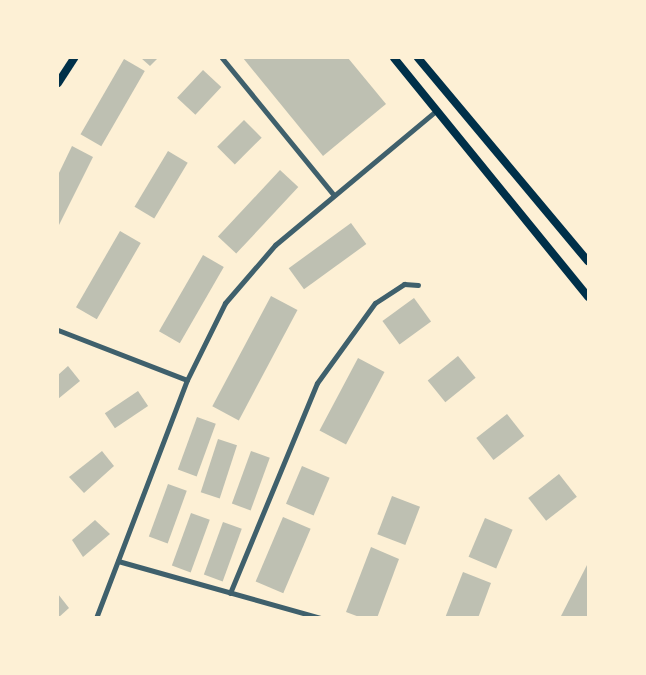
<!DOCTYPE html>
<style>
body{margin:0}
#map{position:relative;width:646px;height:675px;overflow:hidden;background:#fdf0d5;font-family:Figtree,sans-serif}
div>[style]{position:absolute}
[style*='--x']{left:calc(var(--x)*1px);top:calc(var(--y)*1px);width:calc(var(--w)*1px);rotate:calc(var(--a)*1deg)}
.building>*{inset:0;background:#bec0b2;transform-origin:0 0}
.minor>*{height:5px;margin:-2.5px;padding:0 2.5px;transform-origin:2.5px;border-radius:2.5px;background:#3f606c}
.secondary>*{height:8px;margin:-4px;padding:0 4px;transform-origin:4px;border-radius:4px;background:#003049}
span{translate:-50% -50%;white-space:nowrap;text-align:center;line-height:1.15;-webkit-text-stroke:4px #fdf0d5;paint-order:stroke}
.frame{position:absolute;inset:0;border:59px solid #fdf0d5;pointer-events:none}
</style>
<div id="map">
<div class="building">
<i style="clip-path:polygon(141px 58px,158px 58px,150px 66px)"></i>
<i style="clip-path:polygon(243px 58px,348px 58px,386px 104px,323px 156px)"></i>
<i style="left:124px;top:59px;width:24px;height:87px;rotate:30deg"></i>
<i style="left:203px;top:70px;width:25px;height:38px;rotate:43deg"></i>
<i style="left:244px;top:120px;width:25px;height:38px;rotate:45deg"></i>
<i style="clip-path:polygon(72px 146px,93px 157px,58px 227px,58px 175px)"></i>
<i style="left:168px;top:151px;width:23px;height:65px;rotate:31deg"></i>
<i style="left:280px;top:170px;width:25px;height:91px;rotate:43deg"></i>
<i style="left:351px;top:223px;width:26px;height:77px;rotate:54deg"></i>
<i style="left:120px;top:231px;width:24px;height:88px;rotate:30deg"></i>
<i style="left:203px;top:255px;width:24px;height:88px;rotate:30deg"></i>
<i style="left:271px;top:296px;width:30px;height:125px;rotate:28deg"></i>
<i style="left:414px;top:298px;width:29px;height:39px;rotate:54deg"></i>
<i style="left:458px;top:356px;width:28px;height:39px;rotate:51deg"></i>
<i style="left:358px;top:358px;width:30px;height:82px;rotate:28deg"></i>
<i style="clip-path:polygon(68px 366px,80px 381px,58px 399px,58px 375px)"></i>
<i style="left:138px;top:391px;width:18px;height:40px;rotate:56deg"></i>
<i style="left:507px;top:414px;width:28px;height:39px;rotate:52deg"></i>
<i style="left:197px;top:417px;width:20px;height:56px;rotate:20deg"></i>
<i style="left:218px;top:439px;width:20px;height:56px;rotate:18deg"></i>
<i style="clip-path:polygon(102px 451px,114px 466px,84px 493px,69px 477px)"></i>
<i style="left:251px;top:451px;width:20px;height:56px;rotate:20deg"></i>
<i style="left:302px;top:466px;width:30px;height:41px;rotate:23deg"></i>
<i style="left:559px;top:474px;width:29px;height:39px;rotate:52deg"></i>
<i style="left:168px;top:484px;width:20px;height:56px;rotate:20deg"></i>
<i style="left:392px;top:496px;width:30px;height:41px;rotate:21deg"></i>
<i style="left:191px;top:513px;width:20px;height:56px;rotate:20deg"></i>
<i style="left:283px;top:517px;width:30px;height:70px;rotate:23deg"></i>
<i style="left:485px;top:518px;width:30px;height:42px;rotate:23deg"></i>
<i style="clip-path:polygon(95px 520px,110px 534px,83px 557px,72px 540px)"></i>
<i style="left:223px;top:522px;width:20px;height:56px;rotate:20deg"></i>
<i style="clip-path:polygon(371px 547px,399px 559px,377px 618px,362px 618px,346px 612px)"></i>
<i style="clip-path:polygon(588px 563px,588px 618px,560px 618px)"></i>
<i style="clip-path:polygon(463px 572px,491px 583px,478px 618px,445px 618px)"></i>
<i style="clip-path:polygon(58px 594px,69px 608px,58px 618px)"></i>
</div>
<div class="minor">
<i style="--x:222;--y:58;--w:176;--a:50.8"></i>
<i style="--x:58;--y:330;--w:138;--a:21.2"></i>
<i style="--x:118;--y:561;--w:211;--a:15.7"></i>
<i style="--x:230;--y:593;--w:227;--a:-67.5"></i>
<i style="--x:317;--y:383;--w:99;--a:-54.1"></i>
<i style="--x:375;--y:303;--w:35;--a:-33"></i>
<i style="--x:404;--y:284;--w:14;--a:4"></i>
<i style="--x:96;--y:618;--w:255;--a:-69.1"></i>
<i style="--x:187;--y:380;--w:86;--a:-63.7"></i>
<i style="--x:225;--y:303;--w:77;--a:-49.2"></i>
<i style="--x:275;--y:245;--w:211;--a:-39.8"></i>
</div>
<div class="secondary">
<i style="--x:394;--y:58;--w:308;--a:50.9"></i>
<i style="--x:418;--y:58;--w:265;--a:50.1"></i>
<i style="--x:58;--y:83;--w:30;--a:-57"></i>
</div>
<div class="frame"></div>
</div>
